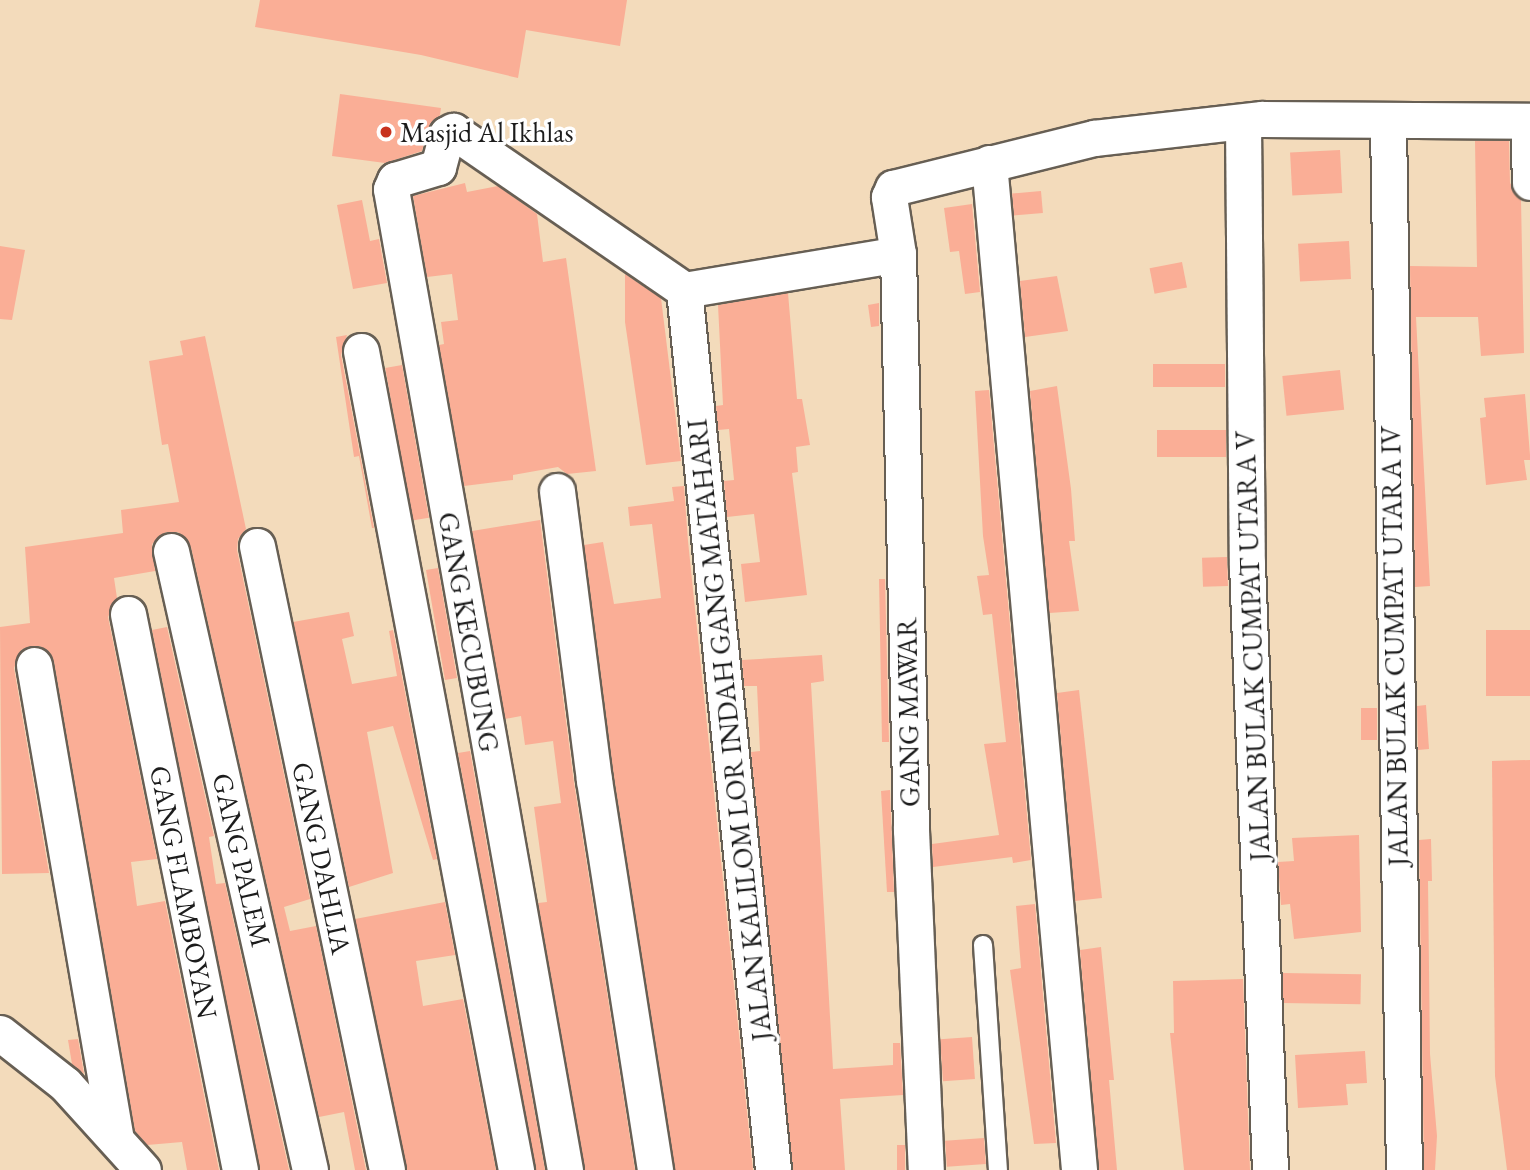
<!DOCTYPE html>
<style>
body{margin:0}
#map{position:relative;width:1530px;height:1170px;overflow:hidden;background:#f3dbbb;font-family:"EB Garamond",serif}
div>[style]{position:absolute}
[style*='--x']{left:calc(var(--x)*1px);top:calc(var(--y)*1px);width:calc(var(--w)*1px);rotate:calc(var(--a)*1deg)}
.building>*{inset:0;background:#faae96;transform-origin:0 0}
.roads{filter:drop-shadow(2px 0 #675f54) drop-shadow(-2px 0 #675f54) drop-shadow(0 2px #675f54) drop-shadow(0 -2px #675f54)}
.lane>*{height:18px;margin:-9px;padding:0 9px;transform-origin:9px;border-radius:9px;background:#fff}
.street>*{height:35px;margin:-17.5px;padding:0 17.5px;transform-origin:17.5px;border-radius:17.5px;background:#fff}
.dots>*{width:19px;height:19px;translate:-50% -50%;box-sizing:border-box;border:4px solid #fff;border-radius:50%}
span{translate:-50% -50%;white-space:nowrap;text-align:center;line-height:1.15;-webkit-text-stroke:7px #fff;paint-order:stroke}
.poi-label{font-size:28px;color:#1c1c1c}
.left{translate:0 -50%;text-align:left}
.street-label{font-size:28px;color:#1c1c1c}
</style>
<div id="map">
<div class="building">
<i style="clip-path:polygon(260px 0,627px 0,620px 46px,526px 30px,518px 78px,421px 55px,255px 27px)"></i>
<i style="clip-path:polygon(340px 94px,441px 108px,440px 115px,428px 128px,422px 151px,385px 163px,332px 156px)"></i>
<i style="clip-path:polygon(1475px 141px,1509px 141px,1510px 183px,1521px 200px,1524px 353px,1481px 356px,1478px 317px,1416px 317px,1430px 586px,1415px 587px,1410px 266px,1477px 267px)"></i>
<i style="left:1340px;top:150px;width:43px;height:50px;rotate:87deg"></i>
<i style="clip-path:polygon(465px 183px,467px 192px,498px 186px,537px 214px,543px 262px,566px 258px,596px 471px,567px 474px,558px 467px,513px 475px,513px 480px,464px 486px,439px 345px,444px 344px,441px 322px,458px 320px,452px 274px,427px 277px,413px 196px)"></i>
<i style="left:1041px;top:191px;width:22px;height:29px;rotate:85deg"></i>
<i style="clip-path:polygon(362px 200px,370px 241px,379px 239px,387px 283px,353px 289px,337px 205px)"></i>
<i style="clip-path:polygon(972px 204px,980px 292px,965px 294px,959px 251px,950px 252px,944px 208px)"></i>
<i style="left:1349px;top:241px;width:38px;height:51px;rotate:87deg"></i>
<i style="clip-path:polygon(0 246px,25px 250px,12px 320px,0 319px)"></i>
<i style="left:1182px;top:262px;width:26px;height:33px;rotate:79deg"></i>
<i style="clip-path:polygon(625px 274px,661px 298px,681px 461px,646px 465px,625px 322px)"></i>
<i style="clip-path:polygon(1057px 276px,1068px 331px,1025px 337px,1020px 281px)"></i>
<i style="clip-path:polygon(788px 293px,797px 399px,802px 399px,810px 445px,796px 447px,798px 472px,792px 473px,807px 595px,745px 602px,741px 564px,760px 562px,754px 514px,727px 517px,724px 481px,734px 480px,729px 429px,718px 430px,716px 406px,723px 405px,718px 305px)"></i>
<i style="clip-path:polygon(879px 303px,879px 326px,871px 327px,868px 305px)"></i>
<i style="clip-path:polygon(347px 335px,341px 355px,374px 528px,372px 528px,359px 456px,354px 457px,336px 337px)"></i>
<i style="clip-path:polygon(205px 336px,246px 529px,238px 539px,237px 550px,310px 899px,284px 907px,290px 931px,316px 926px,366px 1170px,355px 1170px,344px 1112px,319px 1117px,191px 547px,178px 532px,166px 532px,152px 544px,155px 571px,114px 578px,117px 598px,108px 617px,157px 859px,131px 862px,137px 906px,165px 901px,219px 1170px,187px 1170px,182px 1142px,147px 1145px,135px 1131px,54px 662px,40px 646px,22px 649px,14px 668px,49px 873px,2px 874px,0 627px,30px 623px,25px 547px,123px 533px,121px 510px,179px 502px,168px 444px,162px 445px,149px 361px,183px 355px,180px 341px)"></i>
<i style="left:1225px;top:364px;width:23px;height:72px;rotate:90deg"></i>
<i style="left:402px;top:365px;width:155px;height:17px;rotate:80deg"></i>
<i style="left:1340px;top:370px;width:40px;height:58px;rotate:84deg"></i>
<i style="clip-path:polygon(1057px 386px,1071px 489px,1075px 541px,1069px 541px,1079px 611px,1049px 613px,1030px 391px)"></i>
<i style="clip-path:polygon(989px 390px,1031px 860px,1013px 863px,1012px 857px,933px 867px,932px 844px,999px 835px,984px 744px,1006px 742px,992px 614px,983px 615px,977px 576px,989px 575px,983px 536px,975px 391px)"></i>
<i style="clip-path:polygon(1525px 394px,1530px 455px,1530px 460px,1524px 460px,1527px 480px,1486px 485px,1480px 418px,1486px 417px,1484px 398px)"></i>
<i style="left:1226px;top:430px;width:27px;height:69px;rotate:90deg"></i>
<i style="clip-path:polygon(684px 486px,688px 541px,753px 1170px,675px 1170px,614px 777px,584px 545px,603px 542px,614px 604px,661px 598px,652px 524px,630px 526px,628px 507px,674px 501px,672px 487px)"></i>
<i style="clip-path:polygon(540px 520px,574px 783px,635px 1170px,585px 1170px,538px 903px,547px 902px,534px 807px,561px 803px,553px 741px,525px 745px,521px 716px,505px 719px,472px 531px)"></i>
<i style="left:1227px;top:557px;width:29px;height:25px;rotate:88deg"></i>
<i style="clip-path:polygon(438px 568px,457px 678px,445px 680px,454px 732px,426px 570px)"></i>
<i style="clip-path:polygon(879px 579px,885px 579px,889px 742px,882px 742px)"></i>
<i style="clip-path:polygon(349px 612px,354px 636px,342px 639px,352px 684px,397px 676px,389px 631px,393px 630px,437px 859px,433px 860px,393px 726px,367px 732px,393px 873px,349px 887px,293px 622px)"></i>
<i style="clip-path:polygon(167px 627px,214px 836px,209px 837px,216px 884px,225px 883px,289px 1170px,260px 1170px,152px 630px)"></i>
<i style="left:1530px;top:630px;width:66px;height:44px;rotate:90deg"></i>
<i style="clip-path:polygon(822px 655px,824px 681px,811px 683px,833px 1069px,893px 1065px,893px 1043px,900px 1043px,903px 1095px,840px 1099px,845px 1170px,793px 1170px,751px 752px,760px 751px,757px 686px,744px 686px,742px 660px)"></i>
<i style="clip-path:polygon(1079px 690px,1102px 898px,1075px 901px,1057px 693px)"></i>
<i style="clip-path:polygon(1426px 705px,1429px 749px,1418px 750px,1417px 706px)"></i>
<i style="left:1377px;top:708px;width:32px;height:16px;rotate:90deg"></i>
<i style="clip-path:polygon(470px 751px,545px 1170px,536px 1170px,458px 753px)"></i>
<i style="clip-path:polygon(1530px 760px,1530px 1170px,1507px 1170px,1495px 1076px,1492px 761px)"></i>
<i style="clip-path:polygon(890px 790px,894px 892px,887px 892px,881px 791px)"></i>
<i style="clip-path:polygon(1359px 835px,1361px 932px,1294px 939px,1290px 904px,1281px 905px,1278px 862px,1294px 861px,1292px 838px)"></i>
<i style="clip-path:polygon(1431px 839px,1432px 881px,1428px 881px,1430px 1054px,1437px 1136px,1435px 1170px,1424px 1170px,1419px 840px)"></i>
<i style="clip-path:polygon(445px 902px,455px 955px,416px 961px,423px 1006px,463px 999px,496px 1170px,407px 1170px,355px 919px)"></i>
<i style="clip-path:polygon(1035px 904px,1056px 1143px,1034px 1144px,1010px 970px,1021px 968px,1016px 906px)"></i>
<i style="clip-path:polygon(1101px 947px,1114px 1080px,1109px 1080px,1117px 1170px,1099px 1170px,1080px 950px)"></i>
<i style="left:1283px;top:973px;width:78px;height:30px;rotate:1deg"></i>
<i style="clip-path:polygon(1243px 979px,1250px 1170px,1184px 1170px,1170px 1033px,1174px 1033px,1173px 981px)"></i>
<i style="left:972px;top:1037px;width:42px;height:32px;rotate:86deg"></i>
<i style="clip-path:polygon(78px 1039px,84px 1074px,72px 1064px,68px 1040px)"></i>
<i style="clip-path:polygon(1365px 1051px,1367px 1083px,1346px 1084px,1348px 1105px,1298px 1108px,1295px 1055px)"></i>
<i style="left:984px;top:1138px;width:26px;height:39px;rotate:86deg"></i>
<i style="left:897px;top:1145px;width:8px;height:25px"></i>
</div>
<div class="roads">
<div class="lane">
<i style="--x:983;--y:945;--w:225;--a:86.2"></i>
</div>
<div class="street">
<i style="--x:1528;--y:121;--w:61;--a:88.1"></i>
<i style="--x:1388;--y:122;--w:1048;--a:89.13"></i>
<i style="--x:1243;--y:123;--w:441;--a:89.5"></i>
<i style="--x:1247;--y:564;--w:606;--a:87.83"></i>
<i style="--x:989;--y:163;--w:1011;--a:84.89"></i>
<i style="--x:898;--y:254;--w:576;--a:88.71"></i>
<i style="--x:911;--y:830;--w:340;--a:87.5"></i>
<i style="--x:684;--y:290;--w:884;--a:84.22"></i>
<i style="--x:361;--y:351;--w:834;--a:79.28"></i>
<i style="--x:557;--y:491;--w:291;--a:82.7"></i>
<i style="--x:594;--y:780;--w:395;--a:81.1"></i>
<i style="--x:257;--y:546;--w:637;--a:78.23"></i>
<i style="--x:171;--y:551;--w:634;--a:77.34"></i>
<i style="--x:128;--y:614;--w:567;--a:78.61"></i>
<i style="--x:34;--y:665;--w:477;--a:80.2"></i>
<i style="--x:0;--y:1033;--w:83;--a:38.1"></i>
<i style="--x:65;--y:1084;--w:116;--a:47.8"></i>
<i style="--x:565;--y:1170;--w:996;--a:-100.06"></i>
<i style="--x:391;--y:189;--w:10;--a:-66"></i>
<i style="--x:395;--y:180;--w:45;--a:-16.8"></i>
<i style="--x:438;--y:167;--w:34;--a:-75"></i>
<i style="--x:447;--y:134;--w:7;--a:-27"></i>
<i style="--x:453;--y:131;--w:280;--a:34.5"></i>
<i style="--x:684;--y:290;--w:217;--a:-9.5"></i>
<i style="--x:898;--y:254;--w:58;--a:-99"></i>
<i style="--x:889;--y:197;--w:10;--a:-66"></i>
<i style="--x:893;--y:188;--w:207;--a:-14"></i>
<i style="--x:1094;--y:138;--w:169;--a:-6.5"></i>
<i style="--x:1262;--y:119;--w:268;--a:0.4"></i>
</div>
</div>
<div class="dots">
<i style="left:386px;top:132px;background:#c8321e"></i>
</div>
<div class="poi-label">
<span class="left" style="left:400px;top:132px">Masjid Al Ikhlas</span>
</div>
<div class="street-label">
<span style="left:469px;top:632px;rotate:80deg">GANG KECUBUNG</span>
<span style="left:1252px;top:646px;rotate:-92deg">JALAN BULAK CUMPAT UTARA V</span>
<span style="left:1394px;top:646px;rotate:-91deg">JALAN BULAK CUMPAT UTARA IV</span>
<span style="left:908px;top:712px;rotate:-91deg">GANG MAWAR</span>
<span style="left:729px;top:730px;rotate:-96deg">JALAN KALILOM LOR INDAH GANG MATAHARI</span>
<span style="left:322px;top:858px;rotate:78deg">GANG DAHLIA</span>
<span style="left:242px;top:860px;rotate:77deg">GANG PALEM</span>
<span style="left:184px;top:892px;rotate:79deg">GANG FLAMBOYAN</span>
</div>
</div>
